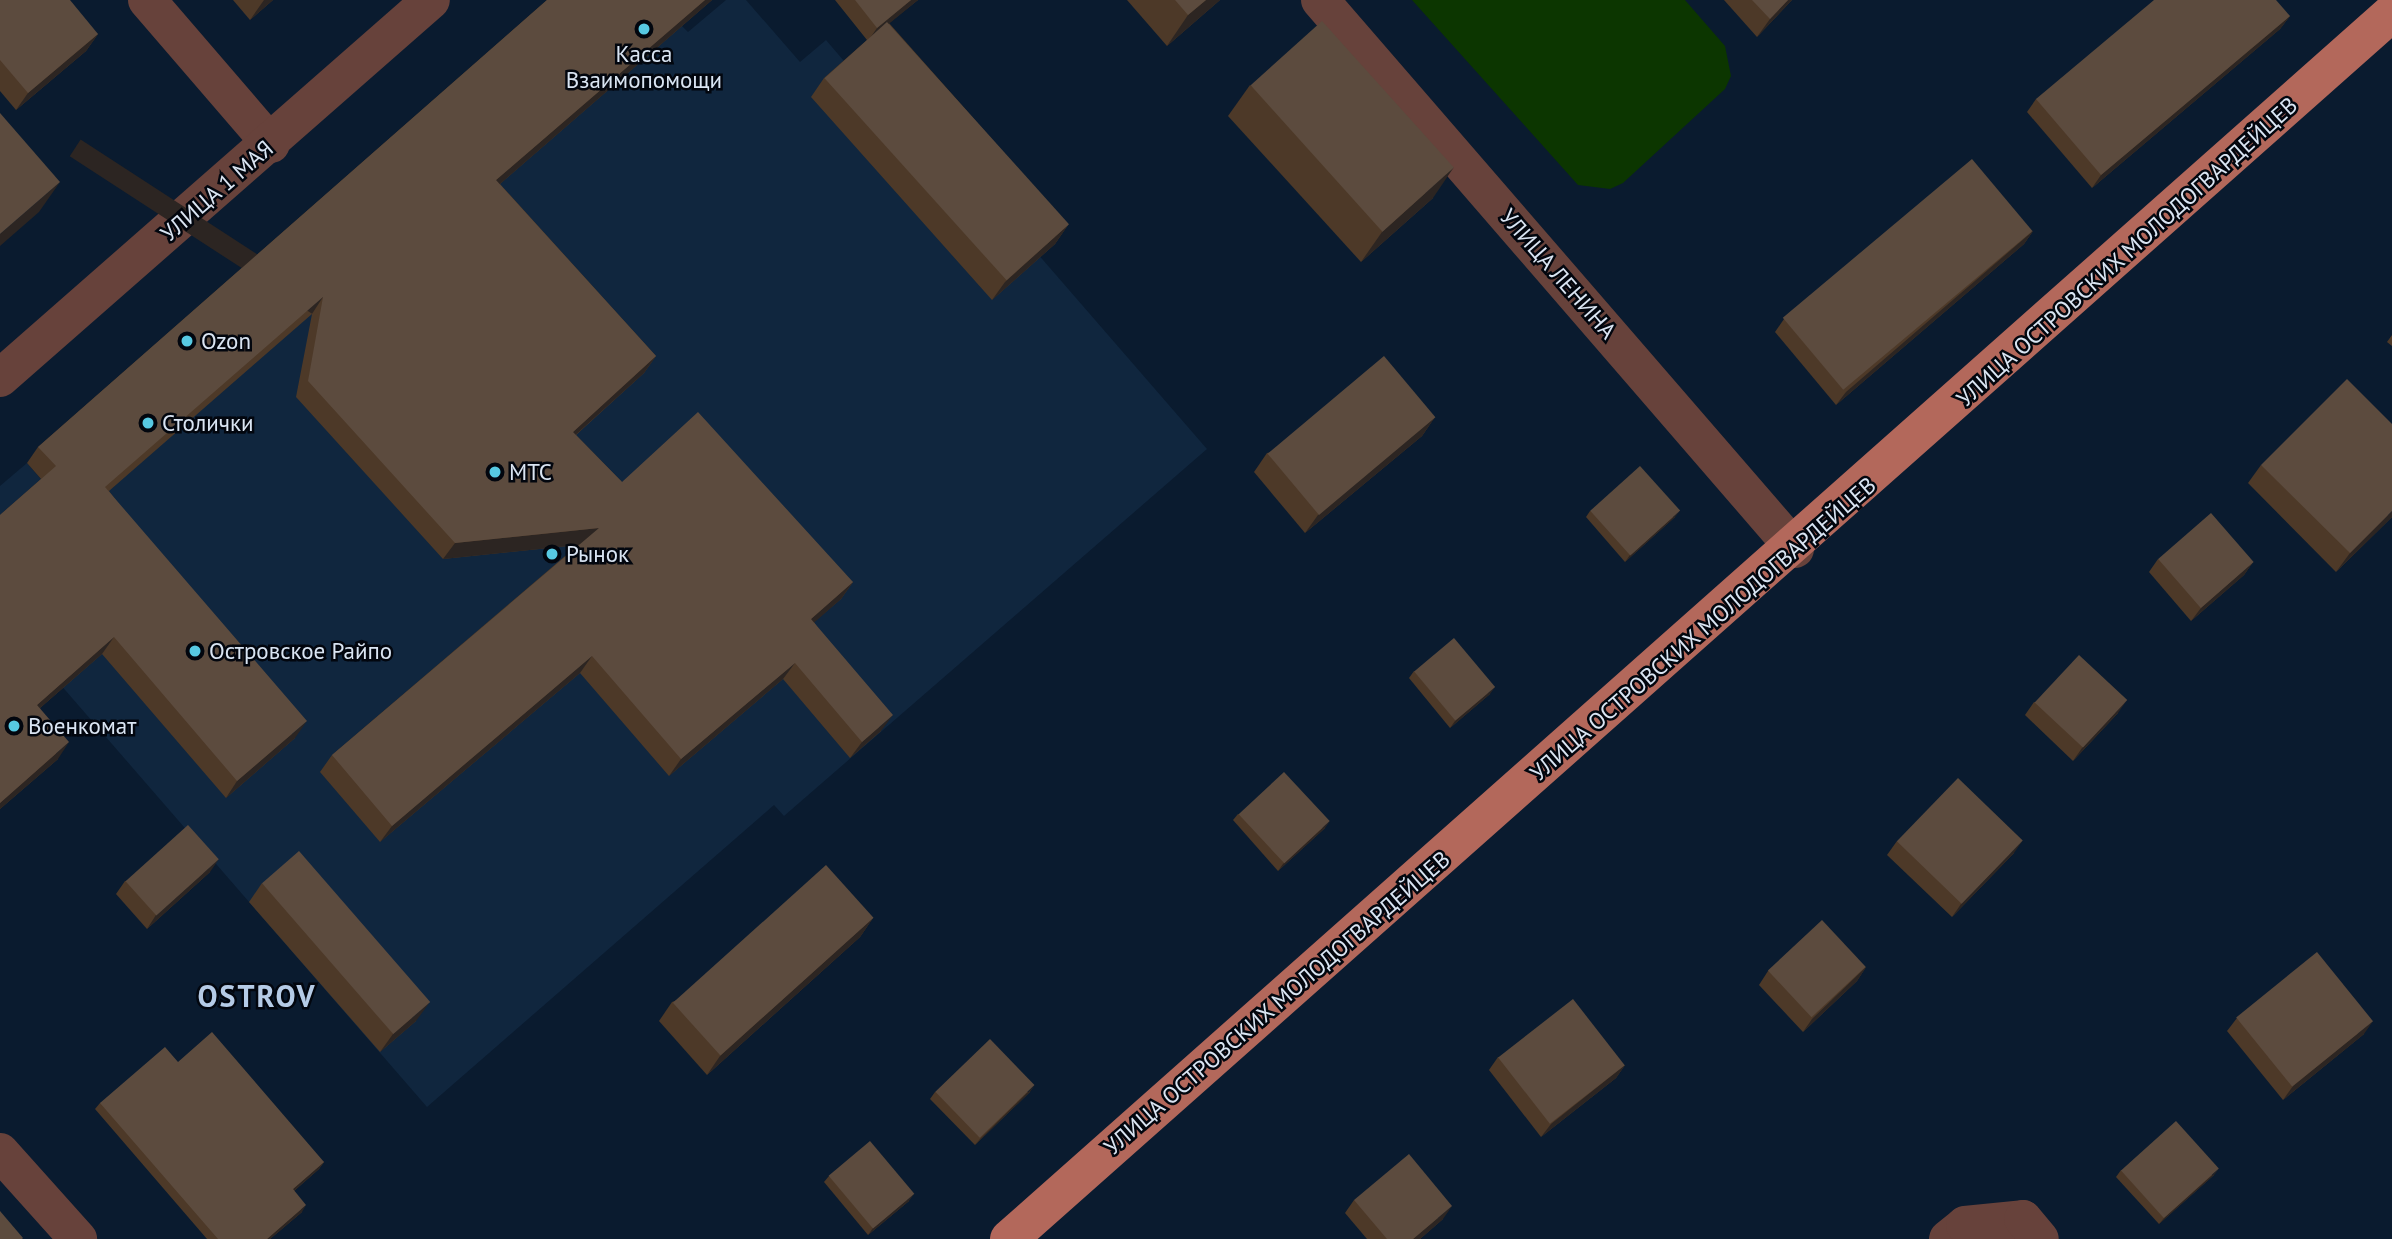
<!DOCTYPE html>
<meta charset="utf-8">
<style>
body{margin:0}
#map{position:relative;width:2392px;height:1239px;overflow:hidden;background:#0a1b2f;font-family:"PT Sans",sans-serif}
div>[style]{position:absolute}
[style*='--x']{left:calc(var(--x)*1px);top:calc(var(--y)*1px);width:calc(var(--w)*1px);rotate:calc(var(--a)*1deg)}
.built>*{inset:0;background:#10263e}
.green>*{inset:0;background:#0c3600}
.minor>*{height:38px;margin:-19px;padding:0 19px;transform-origin:19px;border-radius:19px;background:#67423b}
.major>*{height:38px;margin:-19px;padding:0 19px;transform-origin:19px;border-radius:19px;background:#b3685b}
.wall>*{inset:0;background:#4d3928}
.shaded-wall>*{inset:0;background:#2c2522;transform-origin:0 0}
.building>*{inset:0;background:#5c4b3e;transform-origin:0 0}
.dots>*{width:19px;height:19px;translate:-50% -50%;box-sizing:border-box;border:4px solid #02060e;border-radius:50%}
span{translate:-50% -50%;white-space:nowrap;text-align:center;line-height:1.15;-webkit-text-stroke:5px #02060e;paint-order:stroke}
.poi-label{font-size:23px;color:#dae5f3}
.left{translate:0 -50%;text-align:left}
.street-label{font-size:23px;color:#dae5f3}
.district-label{font-size:30px;color:#b5cbe6;font-weight:700;letter-spacing:2px}
</style>
<div id="map">
<div class="built">
<i style="clip-path:polygon(726px 0,746px 0,800px 62px,826px 40px,844px 61px,860px 49px,1207px 449px,784px 816px,774px 805px,427px 1107px,0 615px,0 486px,27px 463px,75px 519px,245px 335px,681px 25px,688px 32px)"></i>
</div>
<div class="green">
<i style="clip-path:polygon(1412px 0,1685px 0,1725px 46px,1731px 76px,1725px 89px,1623px 183px,1610px 189px,1578px 185px)"></i>
</div>
<div class="minor">
<i style="--x:147;--y:0;--w:190;--a:49.3"></i>
<i style="--x:1320;--y:0;--w:726;--a:49.13"></i>
<i style="--x:0;--y:378;--w:573;--a:-41.25"></i>
<i style="--x:0;--y:1152;--w:117;--a:48.1"></i>
<i style="--x:1948;--y:1239;--w:22;--a:-39"></i>
<i style="--x:1965;--y:1225;--w:58;--a:-5.9"></i>
<i style="--x:2023;--y:1219;--w:26;--a:50"></i>
</div>
<div class="major">
<i style="--x:1009;--y:1239;--w:1848;--a:-41.56"></i>
</div>
<div class="wall">
<i style="clip-path:polygon(0 0,98px 34px,86px 51px,16px 110px,0 91px)"></i>
<i style="clip-path:polygon(233px 0,273px 0,250px 20px)"></i>
<i style="clip-path:polygon(547px 0,712px 0,500px 184px,656px 356px,644px 373px,576px 435px,622px 482px,853px 582px,841px 599px,814px 622px,881px 731px,850px 758px,783px 679px,669px 776px,580px 673px,380px 842px,320px 772px,332px 755px,578px 545px,443px 559px,296px 397px,312px 314px,109px 491px,295px 738px,226px 798px,102px 654px,40px 708px,58px 759px,0 809px,0 515px,41px 479px,27px 463px,38px 447px)"></i>
<i style="clip-path:polygon(835px 0,918px 0,889px 23px,1068px 225px,1055px 244px,992px 300px,811px 97px,824px 78px,867px 40px)"></i>
<i style="clip-path:polygon(1127px 0,1220px 0,1167px 46px)"></i>
<i style="clip-path:polygon(1724px 0,1792px 0,1757px 37px)"></i>
<i style="clip-path:polygon(2290px 16px,2280px 29px,2092px 188px,2027px 112px,2036px 99px)"></i>
<i style="clip-path:polygon(1250px 85px,1433px 198px,1361px 262px,1228px 116px)"></i>
<i style="clip-path:polygon(2033px 231px,2024px 244px,1836px 405px,1775px 332px,1784px 319px)"></i>
<i style="clip-path:polygon(2392px 335px,2392px 346px,2387px 342px)"></i>
<i style="clip-path:polygon(1435px 417px,1422px 436px,1305px 533px,1254px 472px,1267px 453px)"></i>
<i style="clip-path:polygon(2261px 465px,2392px 517px,2336px 572px,2248px 483px)"></i>
<i style="clip-path:polygon(1590px 511px,1675px 517px,1625px 562px,1586px 517px)"></i>
<i style="clip-path:polygon(2158px 559px,2253px 562px,2244px 575px,2191px 621px,2149px 572px)"></i>
<i style="clip-path:polygon(1414px 671px,1490px 694px,1450px 728px,1409px 678px)"></i>
<i style="clip-path:polygon(2034px 702px,2118px 713px,2073px 761px,2025px 715px)"></i>
<i style="clip-path:polygon(1238px 814px,1325px 828px,1278px 871px,1233px 820px)"></i>
<i style="clip-path:polygon(1897px 841px,2014px 853px,1952px 917px,1887px 855px)"></i>
<i style="clip-path:polygon(210px 872px,147px 929px,116px 894px,125px 881px)"></i>
<i style="clip-path:polygon(262px 883px,416px 1021px,380px 1052px,249px 902px)"></i>
<i style="clip-path:polygon(873px 918px,860px 937px,707px 1075px,659px 1021px,672px 1002px)"></i>
<i style="clip-path:polygon(1866px 967px,1857px 981px,1803px 1032px,1759px 985px,1768px 971px)"></i>
<i style="clip-path:polygon(2237px 1018px,2364px 1034px,2283px 1100px,2227px 1031px)"></i>
<i style="clip-path:polygon(1498px 1057px,1625px 1065px,1616px 1078px,1541px 1137px,1489px 1070px)"></i>
<i style="clip-path:polygon(178px 1062px,324px 1162px,319px 1169px,294px 1191px,302px 1212px,270px 1239px,207px 1239px,95px 1109px,100px 1103px)"></i>
<i style="clip-path:polygon(935px 1092px,1030px 1092px,975px 1145px,930px 1099px)"></i>
<i style="clip-path:polygon(2121px 1170px,2214px 1175px,2159px 1224px,2116px 1177px)"></i>
<i style="clip-path:polygon(829px 1176px,909px 1201px,868px 1235px,824px 1182px)"></i>
<i style="clip-path:polygon(1354px 1200px,1443px 1219px,1420px 1239px,1367px 1239px,1345px 1213px)"></i>
</div>
<div class="shaded-wall">
<i style="clip-path:polygon(264px 0,273px 0,250px 20px)"></i>
<i style="clip-path:polygon(705px 0,712px 0,485px 197px,496px 180px)"></i>
<i style="clip-path:polygon(911px 0,918px 0,868px 41px,877px 28px)"></i>
<i style="clip-path:polygon(1206px 0,1220px 0,1167px 46px,1188px 15px)"></i>
<i style="clip-path:polygon(1788px 0,1792px 0,1757px 37px,1770px 19px)"></i>
<i style="clip-path:polygon(2290px 16px,2280px 29px,2092px 188px,2101px 175px)"></i>
<i style="clip-path:polygon(98px 34px,86px 51px,16px 110px,28px 93px)"></i>
<i style="clip-path:polygon(1454px 167px,1433px 198px,1361px 262px,1382px 232px)"></i>
<i style="clip-path:polygon(60px 182px,39px 212px,0 246px,0 234px)"></i>
<i style="clip-path:polygon(1068px 225px,1055px 244px,992px 300px,1005px 282px)"></i>
<i style="clip-path:polygon(2033px 231px,2024px 244px,1836px 405px,1846px 392px)"></i>
<i style="left:323px;top:297px;width:20px;height:289px;rotate:123deg"></i>
<i style="clip-path:polygon(656px 356px,644px 373px,561px 448px,573px 432px)"></i>
<i style="clip-path:polygon(1435px 417px,1422px 436px,1305px 533px,1318px 515px)"></i>
<i style="clip-path:polygon(1680px 511px,1675px 517px,1625px 562px,1630px 555px)"></i>
<i style="clip-path:polygon(2392px 511px,2392px 517px,2336px 572px,2350px 553px)"></i>
<i style="clip-path:polygon(599px 528px,587px 544px,443px 559px,455px 543px)"></i>
<i style="clip-path:polygon(2253px 562px,2244px 575px,2191px 621px,2201px 608px)"></i>
<i style="clip-path:polygon(853px 582px,841px 599px,800px 635px,811px 619px)"></i>
<i style="clip-path:polygon(114px 637px,102px 654px,25px 721px,37px 705px)"></i>
<i style="clip-path:polygon(592px 656px,580px 673px,380px 842px,392px 826px)"></i>
<i style="clip-path:polygon(795px 663px,783px 679px,669px 776px,681px 759px)"></i>
<i style="clip-path:polygon(1495px 687px,1490px 694px,1450px 728px,1455px 721px)"></i>
<i style="clip-path:polygon(2127px 700px,2118px 713px,2073px 761px,2082px 748px)"></i>
<i style="clip-path:polygon(893px 715px,881px 731px,850px 758px,862px 742px)"></i>
<i style="clip-path:polygon(307px 721px,295px 738px,226px 798px,237px 781px)"></i>
<i style="clip-path:polygon(69px 742px,58px 759px,0 809px,0 803px)"></i>
<i style="clip-path:polygon(1330px 821px,1325px 828px,1278px 871px,1283px 864px)"></i>
<i style="clip-path:polygon(2023px 840px,2014px 853px,1952px 917px,1961px 904px)"></i>
<i style="clip-path:polygon(219px 859px,210px 872px,147px 929px,156px 915px)"></i>
<i style="clip-path:polygon(873px 918px,860px 937px,707px 1075px,720px 1056px)"></i>
<i style="clip-path:polygon(1866px 967px,1857px 981px,1803px 1032px,1812px 1019px)"></i>
<i style="clip-path:polygon(430px 1002px,416px 1021px,380px 1052px,393px 1034px)"></i>
<i style="clip-path:polygon(2373px 1021px,2364px 1034px,2283px 1100px,2293px 1086px)"></i>
<i style="clip-path:polygon(1625px 1065px,1616px 1078px,1541px 1137px,1551px 1124px)"></i>
<i style="clip-path:polygon(1035px 1085px,1030px 1092px,975px 1145px,980px 1139px)"></i>
<i style="clip-path:polygon(324px 1162px,319px 1169px,288px 1196px,293px 1189px)"></i>
<i style="clip-path:polygon(2219px 1169px,2214px 1175px,2159px 1224px,2164px 1218px)"></i>
<i style="clip-path:polygon(914px 1194px,909px 1201px,868px 1235px,873px 1228px)"></i>
<i style="clip-path:polygon(306px 1205px,302px 1212px,270px 1239px,267px 1239px)"></i>
<i style="clip-path:polygon(1452px 1206px,1443px 1219px,1420px 1239px,1413px 1239px)"></i>
</div>
<div class="building">
<i style="clip-path:polygon(0 0,70px 0,98px 34px,28px 93px,0 60px)"></i>
<i style="clip-path:polygon(547px 0,705px 0,496px 180px,656px 356px,573px 432px,622px 482px,698px 412px,853px 582px,811px 619px,893px 715px,862px 742px,795px 663px,681px 759px,592px 656px,392px 826px,332px 755px,599px 528px,455px 543px,308px 381px,323px 297px,105px 487px,307px 721px,237px 781px,114px 637px,37px 705px,69px 742px,0 803px,0 515px,56px 466px,38px 447px)"></i>
<i style="clip-path:polygon(855px 0,911px 0,877px 28px)"></i>
<i style="clip-path:polygon(1175px 0,1206px 0,1188px 15px)"></i>
<i style="clip-path:polygon(1752px 0,1788px 0,1770px 19px)"></i>
<i style="clip-path:polygon(2154px 0,2276px 0,2290px 16px,2101px 175px,2036px 99px)"></i>
<i style="left:1322px;top:21px;width:197px;height:96px;rotate:48deg"></i>
<i style="left:887px;top:22px;width:272px;height:84px;rotate:48deg"></i>
<i style="clip-path:polygon(0 113px,60px 182px,0 234px)"></i>
<i style="left:1972px;top:159px;width:94px;height:247px;rotate:50deg"></i>
<i style="left:1384px;top:356px;width:80px;height:152px;rotate:50deg"></i>
<i style="clip-path:polygon(2347px 379px,2392px 424px,2392px 511px,2350px 553px,2261px 465px)"></i>
<i style="left:1640px;top:466px;width:60px;height:67px;rotate:48deg"></i>
<i style="left:2211px;top:513px;width:65px;height:70px;rotate:49deg"></i>
<i style="left:1454px;top:638px;width:64px;height:52px;rotate:50deg"></i>
<i style="left:2079px;top:655px;width:66px;height:65px;rotate:43deg"></i>
<i style="left:1284px;top:772px;width:67px;height:62px;rotate:47deg"></i>
<i style="left:1958px;top:778px;width:90px;height:88px;rotate:44deg"></i>
<i style="left:188px;top:825px;width:46px;height:84px;rotate:48deg"></i>
<i style="left:299px;top:851px;width:200px;height:49px;rotate:49deg"></i>
<i style="left:826px;top:865px;width:71px;height:206px;rotate:48deg"></i>
<i style="left:1822px;top:920px;width:64px;height:74px;rotate:47deg"></i>
<i style="left:2317px;top:952px;width:89px;height:104px;rotate:51deg"></i>
<i style="left:1573px;top:999px;width:84px;height:95px;rotate:52deg"></i>
<i style="clip-path:polygon(212px 1032px,324px 1162px,293px 1189px,306px 1205px,267px 1239px,218px 1239px,100px 1103px,165px 1047px,178px 1062px)"></i>
<i style="left:990px;top:1039px;width:64px;height:76px;rotate:46deg"></i>
<i style="left:2176px;top:1121px;width:64px;height:74px;rotate:48deg"></i>
<i style="left:870px;top:1141px;width:69px;height:54px;rotate:50deg"></i>
<i style="clip-path:polygon(1409px 1154px,1452px 1206px,1413px 1239px,1387px 1239px,1354px 1200px)"></i>
<i style="clip-path:polygon(0 1211px,23px 1238px,22px 1239px,0 1239px)"></i>
</div>
<div class="dots">
<i style="left:644px;top:29px;background:#57c9e2"></i>
<i style="left:187px;top:341px;background:#57c9e2"></i>
<i style="left:148px;top:423px;background:#57c9e2"></i>
<i style="left:495px;top:472px;background:#57c9e2"></i>
<i style="left:552px;top:554px;background:#57c9e2"></i>
<i style="left:195px;top:651px;background:#57c9e2"></i>
<i style="left:14px;top:726px;background:#57c9e2"></i>
</div>
<div class="poi-label">
<span style="left:644px;top:67px">Касса<br>Взаимопомощи</span>
<span class="left" style="left:201px;top:341px">Ozon</span>
<span class="left" style="left:162px;top:423px">Столички</span>
<span class="left" style="left:509px;top:472px">МТС</span>
<span class="left" style="left:566px;top:554px">Рынок</span>
<span class="left" style="left:209px;top:651px">Островское Райпо</span>
<span class="left" style="left:28px;top:726px">Военкомат</span>
</div>
<div class="street-label">
<span style="left:217px;top:191px;rotate:-41deg">УЛИЦА 1 МАЯ</span>
<span style="left:2127px;top:252px;rotate:-42deg">УЛИЦА ОСТРОВСКИХ МОЛОДОГВАРДЕЙЦЕВ</span>
<span style="left:1558px;top:274px;rotate:49deg">УЛИЦА ЛЕНИНА</span>
<span style="left:1703px;top:629px;rotate:-41deg">УЛИЦА ОСТРОВСКИХ МОЛОДОГВАРДЕЙЦЕВ</span>
<span style="left:1277px;top:1003px;rotate:-41deg">УЛИЦА ОСТРОВСКИХ МОЛОДОГВАРДЕЙЦЕВ</span>
</div>
<div class="district-label">
<span style="left:257px;top:996px">OSTROV</span>
</div>
</div>
